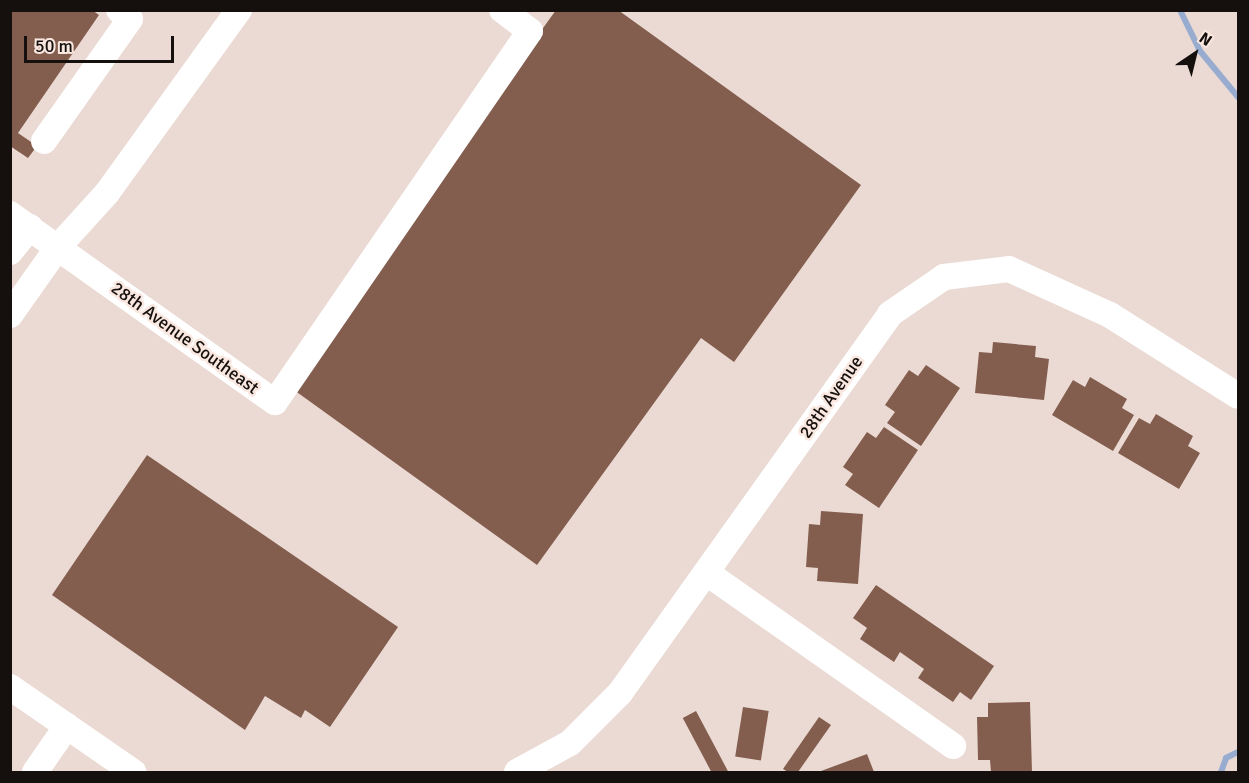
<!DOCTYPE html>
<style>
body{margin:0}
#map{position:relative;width:1249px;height:783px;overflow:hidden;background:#ebdad3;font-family:Signika,sans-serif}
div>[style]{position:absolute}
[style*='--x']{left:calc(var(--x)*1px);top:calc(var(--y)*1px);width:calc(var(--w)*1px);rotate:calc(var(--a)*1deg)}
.stream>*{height:6px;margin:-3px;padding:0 3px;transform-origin:3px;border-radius:3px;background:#98accf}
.building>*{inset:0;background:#835e4e;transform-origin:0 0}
.minor>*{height:26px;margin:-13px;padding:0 13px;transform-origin:13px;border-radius:13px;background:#fff}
span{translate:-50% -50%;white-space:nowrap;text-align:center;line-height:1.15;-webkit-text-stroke:5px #f9e7e0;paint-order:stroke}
.street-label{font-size:18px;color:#15100d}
.frame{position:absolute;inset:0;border:12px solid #15100d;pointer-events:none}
.north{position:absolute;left:1165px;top:24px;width:60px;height:60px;-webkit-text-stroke:4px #f9e7e0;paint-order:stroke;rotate:35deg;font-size:16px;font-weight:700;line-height:24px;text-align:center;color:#15100d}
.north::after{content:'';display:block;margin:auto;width:21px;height:27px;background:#15100d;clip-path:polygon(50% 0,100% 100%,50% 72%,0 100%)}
.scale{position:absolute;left:24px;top:36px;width:150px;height:27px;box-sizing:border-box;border:3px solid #15100d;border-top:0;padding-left:8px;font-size:18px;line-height:21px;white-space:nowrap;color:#15100d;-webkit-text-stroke:4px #f9e7e0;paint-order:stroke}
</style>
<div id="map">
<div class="stream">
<i style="--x:1180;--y:10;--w:46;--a:64"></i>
<i style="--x:1200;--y:51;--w:60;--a:50.4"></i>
<i style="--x:1221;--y:772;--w:15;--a:-70"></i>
<i style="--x:1226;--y:758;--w:13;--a:-27"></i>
</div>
<div class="building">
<i style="clip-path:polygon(10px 10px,92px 10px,99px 15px,18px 133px,37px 146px,28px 158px,10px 146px)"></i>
<i style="clip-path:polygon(556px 10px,618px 10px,861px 185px,734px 362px,701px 338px,537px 565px,287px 385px)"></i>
<i style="clip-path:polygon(993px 342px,1036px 346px,1035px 357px,1049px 359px,1044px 400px,975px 393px,979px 352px,992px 353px)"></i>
<i style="clip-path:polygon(926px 365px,960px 388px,921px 446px,887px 423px,895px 412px,885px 405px,909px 370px,918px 376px)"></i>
<i style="clip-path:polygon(1090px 377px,1127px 399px,1122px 408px,1134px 415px,1113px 451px,1052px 415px,1073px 380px,1085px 387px)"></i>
<i style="clip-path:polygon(1156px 414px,1193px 436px,1188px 446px,1200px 453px,1179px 489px,1118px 453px,1139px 418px,1150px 424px)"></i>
<i style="clip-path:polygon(884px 427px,918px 450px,879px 508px,845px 485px,853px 474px,843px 467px,867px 432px,876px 438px)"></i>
<i style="clip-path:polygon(147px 455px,398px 627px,330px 727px,305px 710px,301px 718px,265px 696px,245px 730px,52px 595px)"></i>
<i style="clip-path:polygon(821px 511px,863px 514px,858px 584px,817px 581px,818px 568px,806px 567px,809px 524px,820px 525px)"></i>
<i style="clip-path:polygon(876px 585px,994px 666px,971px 700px,960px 692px,953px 702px,918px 678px,924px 669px,900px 652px,894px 662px,860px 639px,867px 628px,853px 618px)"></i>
<i style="clip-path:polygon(1030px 702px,1032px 772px,991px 772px,990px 760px,978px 760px,977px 717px,988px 717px,988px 703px)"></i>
<i style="left:743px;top:707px;width:26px;height:50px;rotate:9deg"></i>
<i style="left:696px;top:711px;width:69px;height:15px;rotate:62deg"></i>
<i style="clip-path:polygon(819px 717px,831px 725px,798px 772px,788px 772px,783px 769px)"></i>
<i style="clip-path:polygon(867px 754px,874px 772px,821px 772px,821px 771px)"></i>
</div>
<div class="minor">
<i style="--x:44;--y:141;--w:149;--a:-54.8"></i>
<i style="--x:130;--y:19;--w:14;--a:-141"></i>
<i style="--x:10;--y:214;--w:325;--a:35.4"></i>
<i style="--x:275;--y:402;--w:450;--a:-55.5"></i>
<i style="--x:530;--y:31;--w:35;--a:-143"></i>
<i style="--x:10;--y:252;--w:32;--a:-51"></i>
<i style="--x:10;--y:315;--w:83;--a:-54.8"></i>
<i style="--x:58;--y:247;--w:73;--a:-47.8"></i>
<i style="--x:107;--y:193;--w:226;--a:-54.2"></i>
<i style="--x:707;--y:573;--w:301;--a:35.1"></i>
<i style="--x:10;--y:687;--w:150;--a:34.6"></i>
<i style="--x:35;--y:772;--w:56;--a:-55.2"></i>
<i style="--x:517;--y:772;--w:60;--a:-28.7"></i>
<i style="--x:570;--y:743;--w:71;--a:-45"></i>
<i style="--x:620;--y:693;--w:465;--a:-54.5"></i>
<i style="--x:890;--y:314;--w:65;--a:-34.4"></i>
<i style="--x:944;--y:277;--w:65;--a:-7"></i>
<i style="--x:1009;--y:269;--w:111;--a:24.5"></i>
<i style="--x:1110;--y:315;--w:151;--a:32.3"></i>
</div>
<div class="street-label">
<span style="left:185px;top:338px;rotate:36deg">28th Avenue Southeast</span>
<span style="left:831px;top:397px;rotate:-55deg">28th Avenue</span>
</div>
<div class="frame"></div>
<div class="north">N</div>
<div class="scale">50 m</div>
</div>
